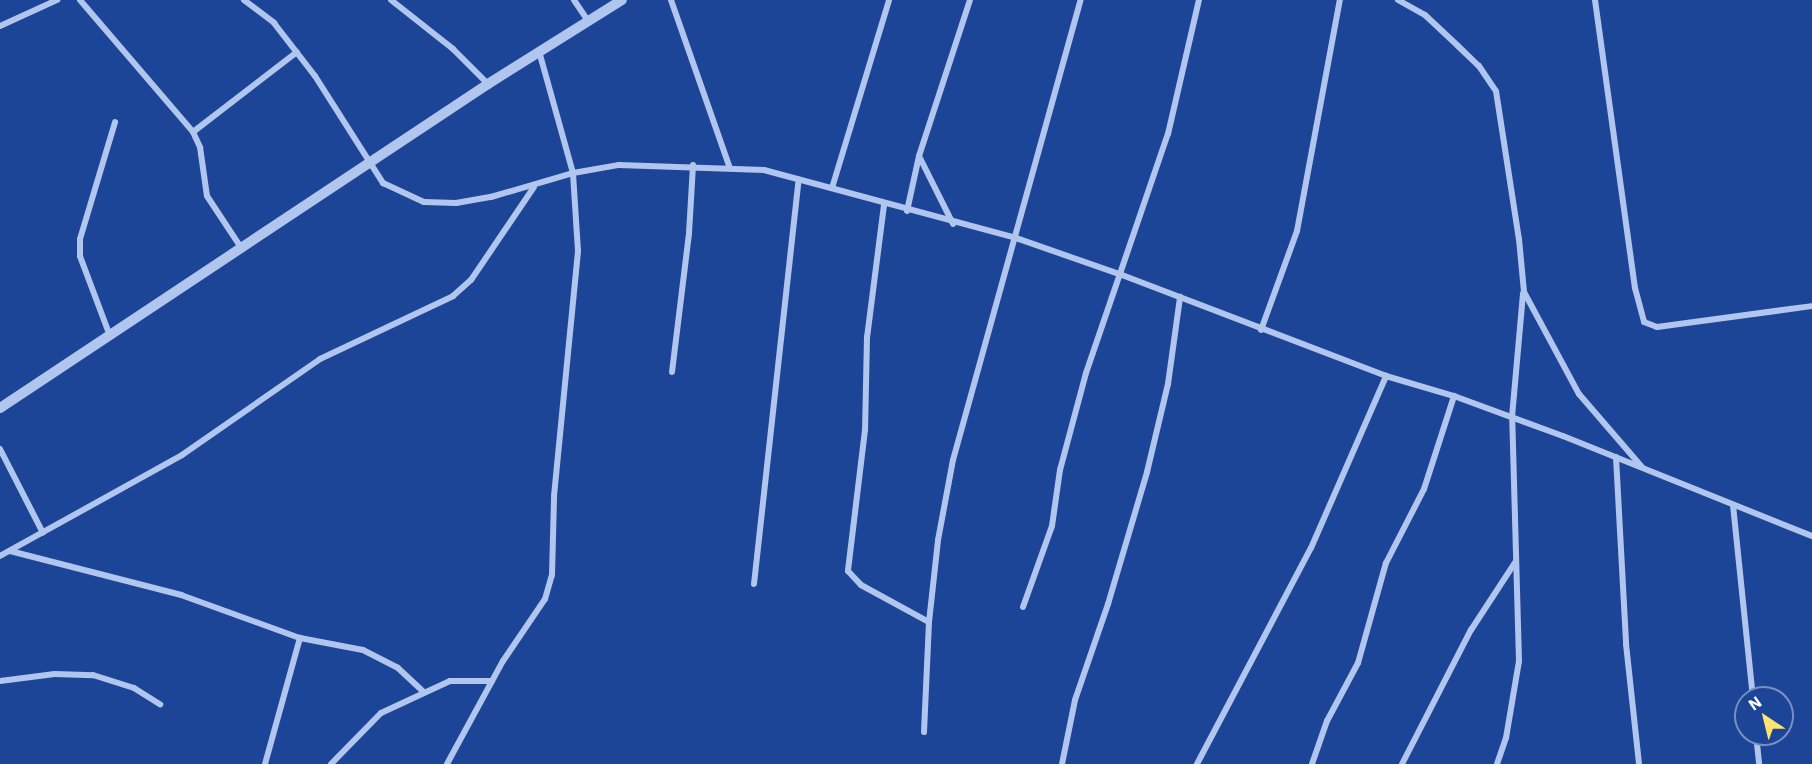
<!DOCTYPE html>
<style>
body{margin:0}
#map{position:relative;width:1812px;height:764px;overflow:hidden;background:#1d4597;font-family:"IBM Plex Sans",sans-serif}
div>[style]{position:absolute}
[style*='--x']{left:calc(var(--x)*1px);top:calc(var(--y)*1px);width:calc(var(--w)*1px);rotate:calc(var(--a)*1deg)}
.minor>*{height:6px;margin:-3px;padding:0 3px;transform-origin:3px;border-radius:3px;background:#b1c6ef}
.tertiary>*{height:10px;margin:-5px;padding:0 5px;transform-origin:5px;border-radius:5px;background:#b1c6ef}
span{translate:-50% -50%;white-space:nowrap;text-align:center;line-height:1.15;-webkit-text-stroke:6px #1d4597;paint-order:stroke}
.north{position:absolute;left:1734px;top:686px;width:60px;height:60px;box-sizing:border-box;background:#1d4597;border:2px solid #778fc1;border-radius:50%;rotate:325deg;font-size:16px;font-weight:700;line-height:24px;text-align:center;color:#fff}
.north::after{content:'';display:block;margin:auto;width:21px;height:27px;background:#fee570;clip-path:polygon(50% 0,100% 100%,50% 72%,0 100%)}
</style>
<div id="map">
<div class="minor">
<i style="--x:80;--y:0;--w:174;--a:49.4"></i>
<i style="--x:193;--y:132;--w:17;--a:65"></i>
<i style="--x:200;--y:147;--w:49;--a:81.9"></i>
<i style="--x:207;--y:196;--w:64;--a:56.6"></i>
<i style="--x:244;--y:0;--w:38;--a:37"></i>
<i style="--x:274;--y:23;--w:67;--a:52.3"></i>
<i style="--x:315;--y:76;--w:127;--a:57.6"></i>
<i style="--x:383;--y:183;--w:45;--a:24.9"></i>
<i style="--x:424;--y:202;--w:32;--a:2"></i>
<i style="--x:456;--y:203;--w:36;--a:-10"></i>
<i style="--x:491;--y:197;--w:85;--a:-16.3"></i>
<i style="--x:573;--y:173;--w:47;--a:-9.9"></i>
<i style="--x:619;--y:165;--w:145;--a:2"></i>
<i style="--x:764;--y:170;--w:258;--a:15.1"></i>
<i style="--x:1013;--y:237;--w:115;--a:19.2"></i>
<i style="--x:1122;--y:275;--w:283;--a:20.9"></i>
<i style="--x:1386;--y:376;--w:71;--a:16.4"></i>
<i style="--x:1454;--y:396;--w:116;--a:20.2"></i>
<i style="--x:1563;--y:436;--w:268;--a:21.9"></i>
<i style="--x:391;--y:0;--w:79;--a:38.3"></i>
<i style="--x:453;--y:49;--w:49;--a:45"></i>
<i style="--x:574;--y:0;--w:25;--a:56"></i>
<i style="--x:671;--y:0;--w:176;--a:70.7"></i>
<i style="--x:1398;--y:0;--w:31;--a:29"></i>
<i style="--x:1425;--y:15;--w:45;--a:43.2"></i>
<i style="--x:1458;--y:46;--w:29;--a:44"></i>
<i style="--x:1479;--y:66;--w:30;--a:56"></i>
<i style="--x:1496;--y:91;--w:150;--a:81.2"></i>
<i style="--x:1519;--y:239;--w:53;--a:84.6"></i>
<i style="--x:1524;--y:292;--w:116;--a:61.7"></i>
<i style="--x:1579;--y:394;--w:96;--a:49.2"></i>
<i style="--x:1595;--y:0;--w:291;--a:82.1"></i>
<i style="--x:1635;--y:288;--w:35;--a:75"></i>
<i style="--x:1644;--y:322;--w:14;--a:21"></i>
<i style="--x:1657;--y:327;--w:156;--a:-7.7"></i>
<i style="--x:0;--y:26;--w:63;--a:-24.5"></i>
<i style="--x:193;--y:132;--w:131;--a:-37.6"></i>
<i style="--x:919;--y:156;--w:76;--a:63.4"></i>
<i style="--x:832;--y:188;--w:196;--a:-73.1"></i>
<i style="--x:884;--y:205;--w:133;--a:97.3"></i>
<i style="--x:867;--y:337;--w:93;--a:91.2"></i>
<i style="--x:865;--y:430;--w:142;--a:96.9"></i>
<i style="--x:848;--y:571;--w:19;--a:47"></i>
<i style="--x:861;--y:585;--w:77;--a:28.6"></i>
<i style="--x:907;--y:211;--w:56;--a:-77.7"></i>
<i style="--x:919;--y:156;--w:164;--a:-71.9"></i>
<i style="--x:1261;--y:330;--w:105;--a:-70"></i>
<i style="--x:1297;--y:231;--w:235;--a:-79.5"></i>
<i style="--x:110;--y:336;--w:85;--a:-110.6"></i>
<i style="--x:80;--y:256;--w:17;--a:-90"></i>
<i style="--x:80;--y:239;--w:122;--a:-73.3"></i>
<i style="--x:672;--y:372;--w:140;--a:-83"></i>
<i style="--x:689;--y:233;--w:68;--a:-86.6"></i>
<i style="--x:0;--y:449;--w:94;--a:62.9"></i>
<i style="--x:1616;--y:457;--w:187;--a:86.9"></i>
<i style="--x:1626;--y:644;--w:121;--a:83.8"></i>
<i style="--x:1733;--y:505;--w:194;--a:84.1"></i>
<i style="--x:10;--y:551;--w:177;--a:14.4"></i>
<i style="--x:181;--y:595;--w:127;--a:19.9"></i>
<i style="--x:300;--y:638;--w:64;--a:10.8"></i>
<i style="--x:363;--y:650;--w:39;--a:27"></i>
<i style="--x:398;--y:668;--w:34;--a:43"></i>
<i style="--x:0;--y:556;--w:208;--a:-29"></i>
<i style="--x:182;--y:455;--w:168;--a:-34.8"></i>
<i style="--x:320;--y:359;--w:147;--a:-25.3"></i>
<i style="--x:453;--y:296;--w:24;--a:-42"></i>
<i style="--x:471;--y:280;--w:112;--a:-55.9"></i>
<i style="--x:754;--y:584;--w:407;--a:-83.7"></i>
<i style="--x:1023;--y:607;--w:86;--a:-70.3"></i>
<i style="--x:1052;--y:526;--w:57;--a:-81.9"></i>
<i style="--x:1060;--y:470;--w:100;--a:-75"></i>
<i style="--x:1086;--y:373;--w:253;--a:-71.1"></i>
<i style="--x:1168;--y:134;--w:138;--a:-77"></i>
<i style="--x:0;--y:681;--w:55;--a:-7.3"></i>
<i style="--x:55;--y:674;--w:38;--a:2"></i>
<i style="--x:93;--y:675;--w:43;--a:17.6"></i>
<i style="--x:134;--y:688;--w:31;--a:32"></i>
<i style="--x:924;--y:732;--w:110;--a:-87.4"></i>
<i style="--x:929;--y:622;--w:82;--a:-83.7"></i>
<i style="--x:938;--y:540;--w:81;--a:-79.4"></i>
<i style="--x:953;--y:460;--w:477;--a:-74.5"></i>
<i style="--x:1756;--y:734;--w:30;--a:84"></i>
<i style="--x:265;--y:764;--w:131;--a:-74.5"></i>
<i style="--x:331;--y:764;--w:71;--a:-45.6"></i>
<i style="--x:381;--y:713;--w:76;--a:-24.9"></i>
<i style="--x:450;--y:681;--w:42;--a:0"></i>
<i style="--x:447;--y:764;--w:117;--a:-61.5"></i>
<i style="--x:503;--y:661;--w:75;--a:-55.9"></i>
<i style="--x:545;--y:599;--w:25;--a:-74"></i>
<i style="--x:552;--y:575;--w:79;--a:-88.5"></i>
<i style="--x:554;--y:496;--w:246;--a:-84.4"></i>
<i style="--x:578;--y:251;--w:78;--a:-93.7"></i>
<i style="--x:573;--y:173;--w:127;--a:-105.6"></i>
<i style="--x:1062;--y:764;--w:65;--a:-78.5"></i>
<i style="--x:1075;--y:700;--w:102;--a:-71"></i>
<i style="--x:1108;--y:604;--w:138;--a:-73.5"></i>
<i style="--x:1147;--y:472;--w:90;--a:-76.6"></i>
<i style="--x:1168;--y:384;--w:88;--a:-82.1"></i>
<i style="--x:1197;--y:764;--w:244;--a:-62.2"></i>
<i style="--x:1311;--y:548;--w:188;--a:-66.4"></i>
<i style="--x:1312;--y:764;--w:46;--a:-70.8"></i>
<i style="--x:1327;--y:721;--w:66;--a:-61.9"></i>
<i style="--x:1358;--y:663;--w:104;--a:-74.4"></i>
<i style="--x:1386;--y:563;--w:83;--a:-62.8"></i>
<i style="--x:1424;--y:489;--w:98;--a:-72.1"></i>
<i style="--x:1402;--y:764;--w:151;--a:-62.8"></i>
<i style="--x:1471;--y:630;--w:82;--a:-56.9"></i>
<i style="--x:1497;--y:764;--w:28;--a:-71"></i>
<i style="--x:1506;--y:738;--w:78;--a:-80.4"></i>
<i style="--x:1519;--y:661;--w:244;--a:-91.6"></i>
<i style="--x:1512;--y:417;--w:124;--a:-84.9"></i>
</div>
<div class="tertiary">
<i style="--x:0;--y:408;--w:586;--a:-33.58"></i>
<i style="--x:488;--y:84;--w:158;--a:-32.1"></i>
</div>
<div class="north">N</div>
</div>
